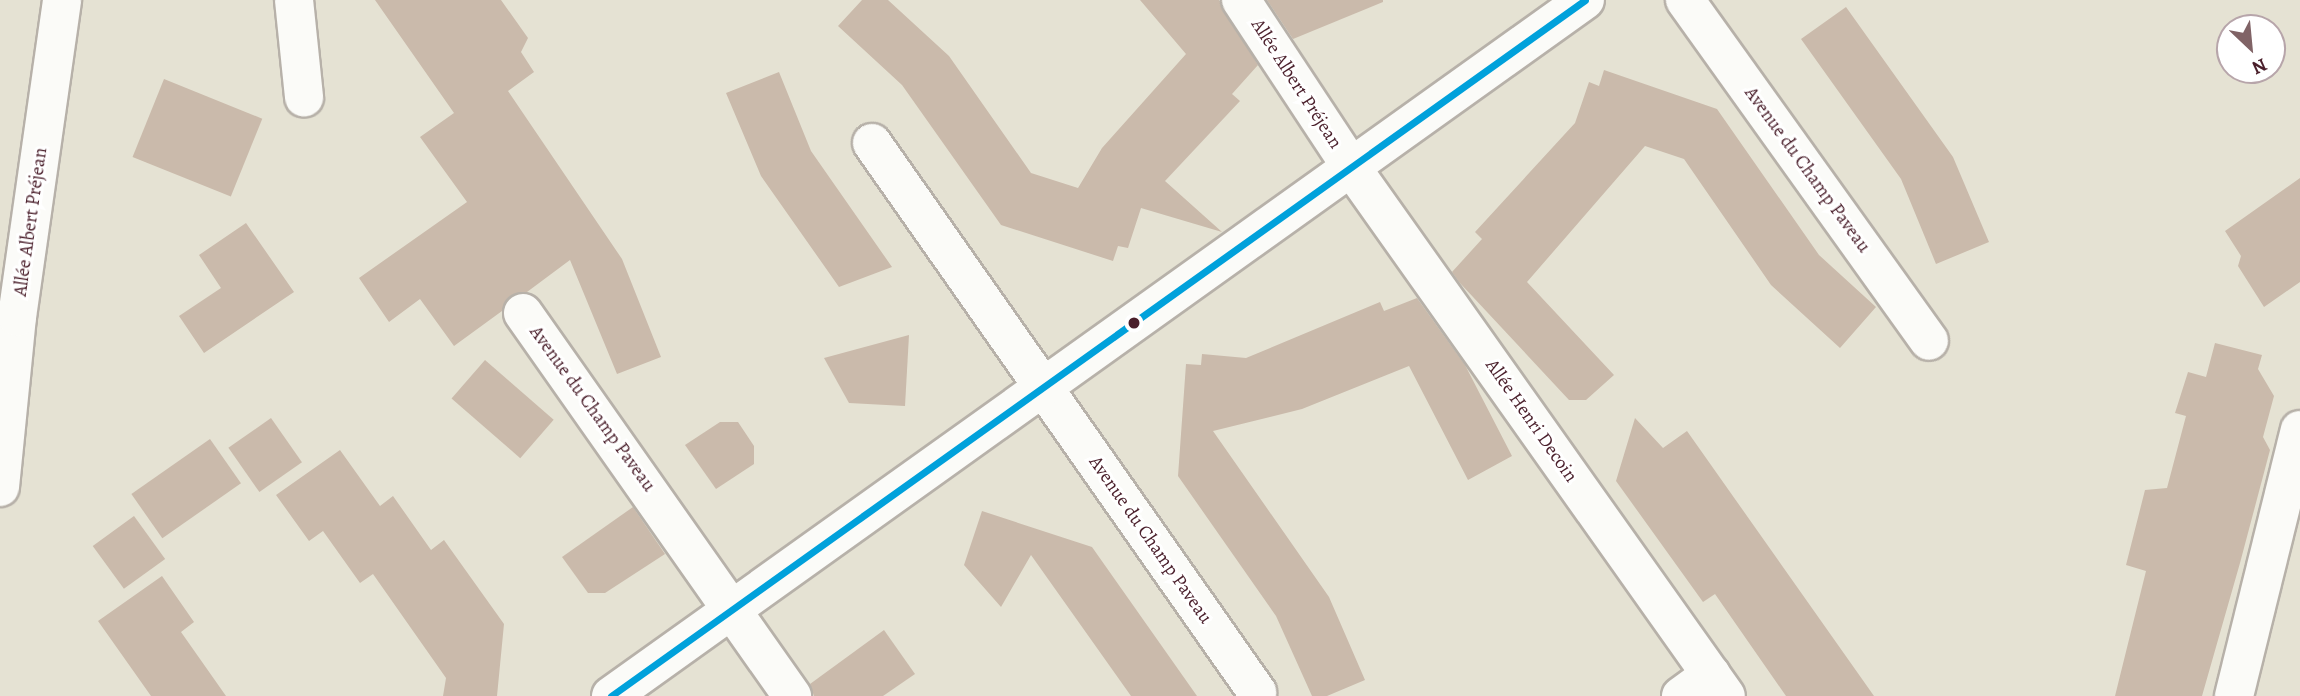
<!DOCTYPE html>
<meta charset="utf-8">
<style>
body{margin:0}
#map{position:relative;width:2300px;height:696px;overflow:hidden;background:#e5e2d3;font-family:Alegreya,serif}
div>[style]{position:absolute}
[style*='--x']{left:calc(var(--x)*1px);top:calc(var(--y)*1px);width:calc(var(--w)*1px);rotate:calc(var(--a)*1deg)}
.building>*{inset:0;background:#cabaab;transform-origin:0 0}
.roads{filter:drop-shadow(2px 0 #b7b1a9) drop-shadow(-2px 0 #b7b1a9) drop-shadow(0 2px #b7b1a9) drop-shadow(0 -2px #b7b1a9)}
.minor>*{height:38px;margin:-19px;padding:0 19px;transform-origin:19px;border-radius:19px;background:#fbfbf8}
.bus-1>*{height:7px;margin:-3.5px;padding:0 3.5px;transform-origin:3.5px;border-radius:3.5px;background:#00a1db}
.dots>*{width:19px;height:19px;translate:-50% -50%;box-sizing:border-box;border:4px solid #fff;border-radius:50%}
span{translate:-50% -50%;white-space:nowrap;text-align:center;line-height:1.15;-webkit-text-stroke:6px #fff;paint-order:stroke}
.street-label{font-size:19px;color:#4a1f2b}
.north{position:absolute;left:2216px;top:14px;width:70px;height:70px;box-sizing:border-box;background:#fff;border:2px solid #b7a5aa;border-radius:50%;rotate:154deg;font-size:19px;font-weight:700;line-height:28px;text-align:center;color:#4a1f2b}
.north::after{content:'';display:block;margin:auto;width:24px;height:32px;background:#806366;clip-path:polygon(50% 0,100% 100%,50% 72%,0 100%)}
</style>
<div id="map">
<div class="building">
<i style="clip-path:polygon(375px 0,501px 0,528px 38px,521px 52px,534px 72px,508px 91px,622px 259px,661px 357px,617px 374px,570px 260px,527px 292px,510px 296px,502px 311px,454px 346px,420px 299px,389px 322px,359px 278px,467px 202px,420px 137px,454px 113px)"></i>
<i style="clip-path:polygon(862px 0,888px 0,949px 56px,1031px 173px,1078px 188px,1102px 148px,1186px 54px,1140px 0,1219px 0,1258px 65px,1232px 94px,1240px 101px,1165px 181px,1222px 232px,1141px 208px,1128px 248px,1118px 246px,1113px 261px,1001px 225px,902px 85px,838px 26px)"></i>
<i style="clip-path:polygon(1267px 0,1383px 0,1383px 2px,1293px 39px)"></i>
<i style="clip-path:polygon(1846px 7px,1953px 157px,1989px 242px,1936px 264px,1901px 179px,1801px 39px)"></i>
<i style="clip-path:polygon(1604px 70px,1717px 109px,1819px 255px,1876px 307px,1840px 348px,1771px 285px,1684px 159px,1645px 146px,1527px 282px,1614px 375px,1586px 400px,1569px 400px,1459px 282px,1452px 272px,1482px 239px,1475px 232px,1575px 123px,1589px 82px,1599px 86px)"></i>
<i style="clip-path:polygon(779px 72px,811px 151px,892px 267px,839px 287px,761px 176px,726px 93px)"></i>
<i style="left:164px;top:79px;width:106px;height:84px;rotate:22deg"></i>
<i style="clip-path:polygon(2300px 178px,2300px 282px,2264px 307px,2238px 266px,2241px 256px,2225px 231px)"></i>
<i style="clip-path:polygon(246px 223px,294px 292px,204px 353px,179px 316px,221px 288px,199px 255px)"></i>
<i style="clip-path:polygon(1417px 298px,1465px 365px,1512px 456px,1468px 480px,1409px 366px,1302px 409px,1213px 431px,1329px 597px,1365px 680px,1327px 696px,1312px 696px,1276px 616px,1178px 476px,1186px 364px,1201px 365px,1202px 354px,1246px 358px,1380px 302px,1384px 311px)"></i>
<i style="clip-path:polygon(909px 335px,905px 406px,849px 403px,824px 358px)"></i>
<i style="clip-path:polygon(2215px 343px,2262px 355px,2258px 369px,2274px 396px,2263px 437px,2270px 450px,2240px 563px,2202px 696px,2115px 696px,2146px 571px,2126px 565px,2145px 490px,2167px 488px,2186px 416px,2175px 413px,2188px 372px,2206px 377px)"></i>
<i style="left:485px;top:360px;width:91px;height:51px;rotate:41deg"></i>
<i style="left:271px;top:418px;width:54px;height:52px;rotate:55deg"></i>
<i style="clip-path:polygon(1635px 418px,1663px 448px,1687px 431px,1874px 696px,1786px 696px,1715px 594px,1703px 602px,1616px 481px)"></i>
<i style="clip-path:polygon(720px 422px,738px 422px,754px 446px,754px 464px,716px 489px,685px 445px)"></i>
<i style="left:210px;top:439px;width:54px;height:96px;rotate:55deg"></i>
<i style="clip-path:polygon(340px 450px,380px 506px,393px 496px,431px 550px,444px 540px,504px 624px,497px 696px,443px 696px,446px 678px,373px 574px,360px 583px,323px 531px,309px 541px,276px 495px)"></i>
<i style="clip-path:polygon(633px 507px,665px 554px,605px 593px,588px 593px,562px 557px)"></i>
<i style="clip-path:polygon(982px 511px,1092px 547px,1197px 696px,1131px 696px,1031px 555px,1001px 607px,964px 565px)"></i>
<i style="left:134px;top:516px;width:53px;height:51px;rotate:54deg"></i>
<i style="clip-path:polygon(162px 576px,194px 622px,181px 632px,226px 696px,151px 696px,98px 621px)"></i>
<i style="clip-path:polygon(884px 630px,915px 674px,883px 696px,814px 696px,810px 684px)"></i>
</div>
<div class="roads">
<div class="minor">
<i style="--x:294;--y:0;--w:98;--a:84.1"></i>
<i style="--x:1241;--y:0;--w:200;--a:56.6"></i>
<i style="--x:1351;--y:167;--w:648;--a:54.67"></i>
<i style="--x:1685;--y:0;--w:419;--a:54.4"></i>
<i style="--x:872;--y:143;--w:671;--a:54.96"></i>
<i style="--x:523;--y:313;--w:468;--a:54.9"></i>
<i style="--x:0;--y:487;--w:171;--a:-84.3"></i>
<i style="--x:17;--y:317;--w:320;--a:-81.9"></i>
<i style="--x:611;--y:696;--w:1197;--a:-35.55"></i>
<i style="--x:1681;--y:696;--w:37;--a:-36"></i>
<i style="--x:2234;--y:696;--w:274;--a:-76.1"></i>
</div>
</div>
<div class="bus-1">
<i style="--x:611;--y:696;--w:1197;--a:-35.55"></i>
</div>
<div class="dots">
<i style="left:1134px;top:323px;background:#4a1f2b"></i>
</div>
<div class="street-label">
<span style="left:1296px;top:84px;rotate:57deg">Allée Albert Préjean</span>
<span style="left:1807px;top:170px;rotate:54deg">Avenue du Champ Paveau</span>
<span style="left:31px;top:222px;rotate:-82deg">Allée Albert Préjean</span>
<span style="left:592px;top:409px;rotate:54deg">Avenue du Champ Paveau</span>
<span style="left:1531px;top:421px;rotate:55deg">Allée Henri Decoin</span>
<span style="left:1150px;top:540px;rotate:55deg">Avenue du Champ Paveau</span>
</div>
<div class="north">N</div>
</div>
